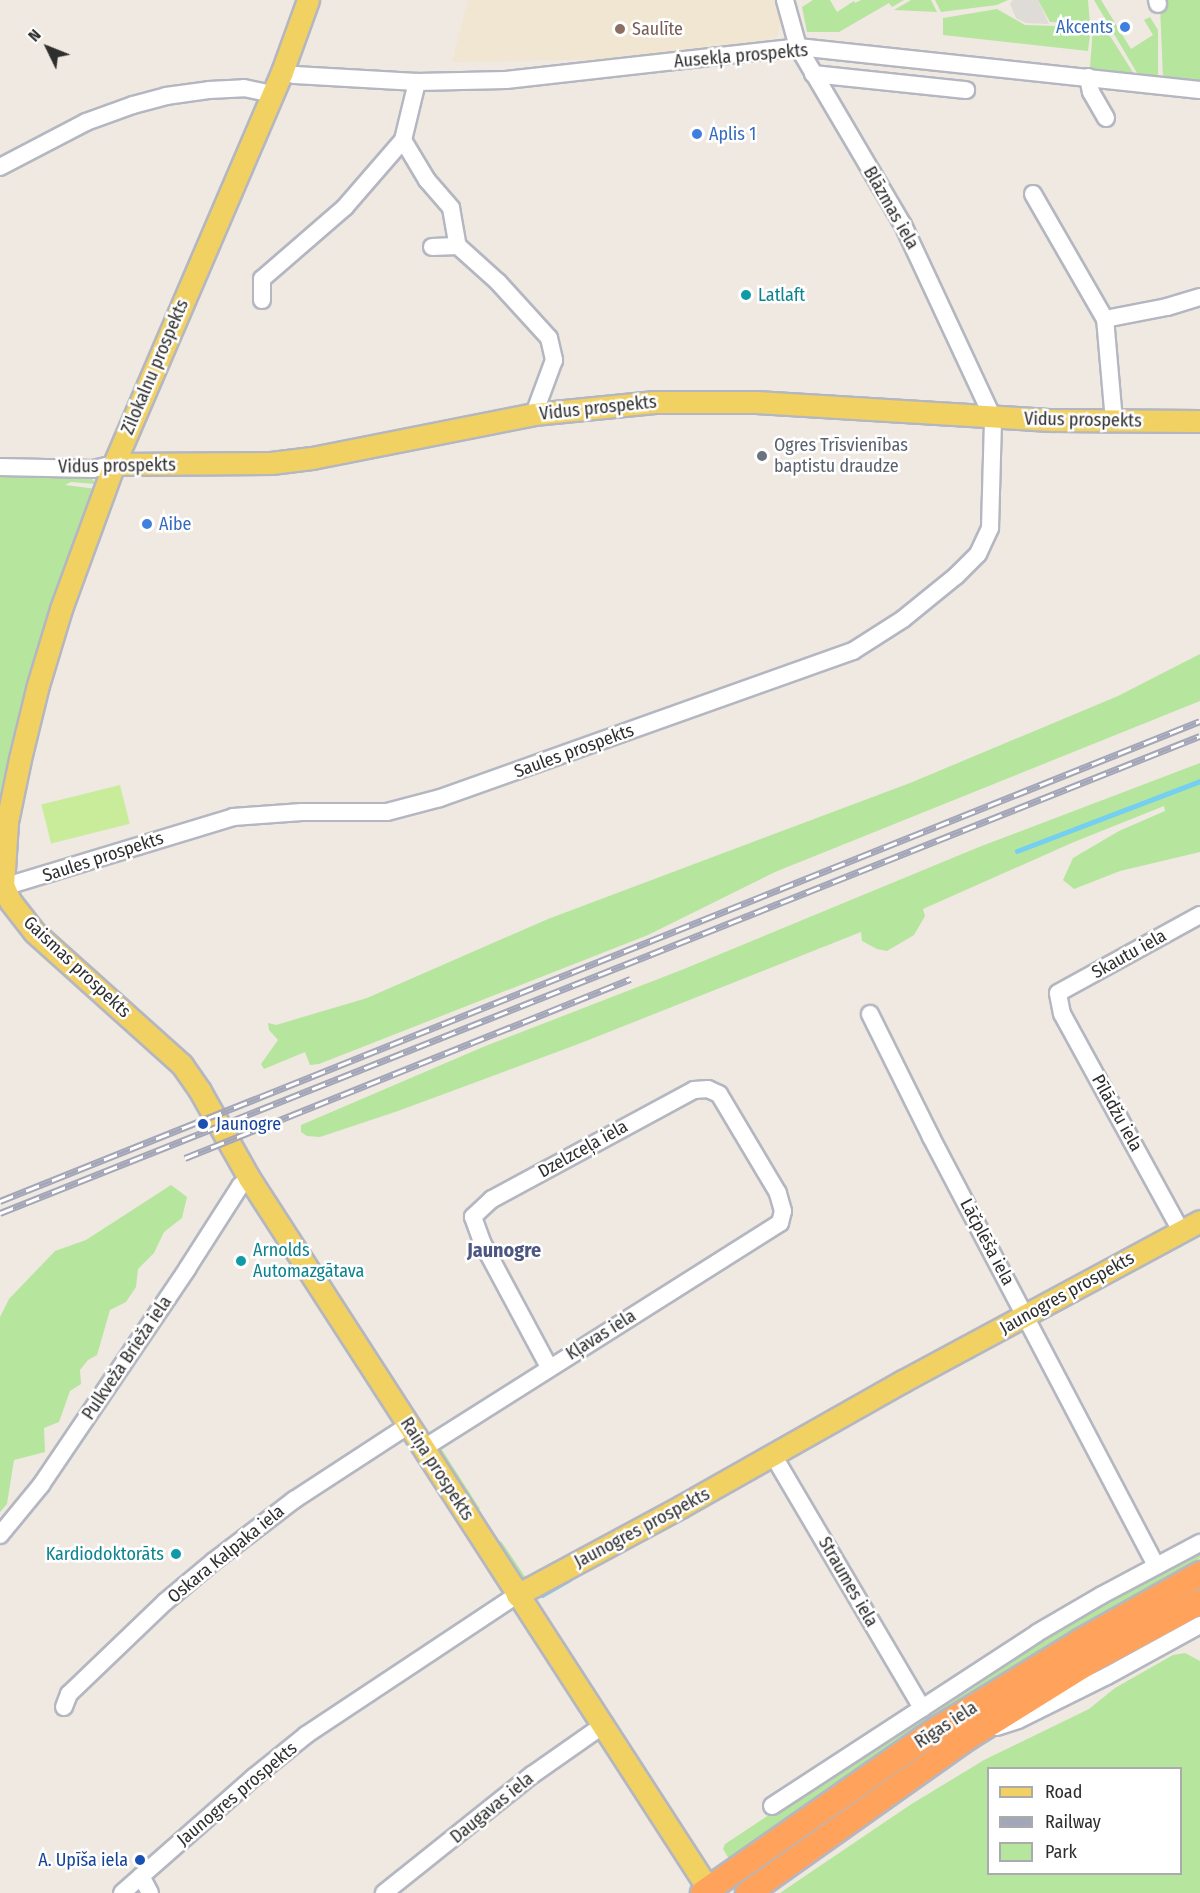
<!DOCTYPE html>
<meta charset="utf-8">
<style>
body{margin:0}
#map{position:relative;width:1200px;height:1893px;overflow:hidden;background:#efe9e1;font-family:"Fira Sans Condensed",sans-serif}
div>[style]{position:absolute}
[style*='--x']{left:calc(var(--x)*1px);top:calc(var(--y)*1px);width:calc(var(--w)*1px);rotate:calc(var(--a)*1deg)}
.education>*{inset:0;background:#f0e6d1}
.green>*{inset:0;background:#b6e59e}
.pitch>*{inset:0;background:#c9ec9a;transform-origin:0 0}
.plaza>*{inset:0;background:#dfdcd8}
.stream>*{height:4.5px;margin:-2.25px;padding:0 2.25px;transform-origin:2.25px;border-radius:2.25px;background:#75cff0}
.roads{filter:drop-shadow(2px 0 #b4b7c1) drop-shadow(-2px 0 #b4b7c1) drop-shadow(0 2px #b4b7c1) drop-shadow(0 -2px #b4b7c1)}
.minor>*{height:16px;margin:-8px;padding:0 8px;transform-origin:8px;border-radius:8px;background:#fff}
.major>*{height:21px;margin:-10.5px;padding:0 10.5px;transform-origin:10.5px;border-radius:10.5px;background:#f2d163}
.highway>*{height:24px;margin:-12px;padding:0 12px;transform-origin:12px;border-radius:12px;background:#ffa35c}
.rail>*{height:7px;margin-top:-3.5px;transform-origin:0;background:repeating-linear-gradient(90deg,#fff 0 14px,#a3a6b8 0 28px);box-sizing:border-box;border-block:2px solid #a3a6b8}
.dots>*{width:16px;height:16px;translate:-50% -50%;box-sizing:border-box;border:3px solid #fff;border-radius:50%}
span{translate:-50% -50%;white-space:nowrap;text-align:center;line-height:1.15;-webkit-text-stroke:5px #fff;paint-order:stroke}
.shop-label{font-size:18px;color:#366cbe}
.right{translate:-100% -50%;text-align:right}
.left{translate:0 -50%;text-align:left}
.education-label{font-size:18px;color:#785e54}
.street-label{font-size:18px;color:#2e2e2e}
.culture-label{font-size:18px;color:#0d838f}
.worship-label{font-size:18px;color:#5b616d}
.transit-label{font-size:18px;color:#164399}
.neighbourhood-label{font-size:20px;color:#4d5680;font-weight:700}
.legend{position:absolute;left:987px;top:1767px;width:195px;height:108px;box-sizing:border-box;background:#fff;border:2px solid #ababab;margin:0;padding:8px 10px;list-style:none;font-size:18px;color:#2e2e2e}
.legend li{display:flex;align-items:center;gap:12px;height:30px}
.legend b{width:30px;border:2px solid #ababab}
.north{position:absolute;left:18px;top:18px;width:60px;height:60px;-webkit-text-stroke:4px #fff;paint-order:stroke;rotate:313deg;font-size:16px;font-weight:700;line-height:24px;text-align:center;color:#2e2e2e}
.north::after{content:'';display:block;margin:auto;width:21px;height:27px;background:#2e2e2e;clip-path:polygon(50% 0,100% 100%,50% 72%,0 100%)}
</style>
<div id="map">
<div class="education">
<i style="clip-path:polygon(468px 0,775px 0,781px 20px,777px 37px,763px 43px,622px 59px,452px 62px)"></i>
</div>
<div class="green">
<i style="clip-path:polygon(813px 0,830px 0,837px 12px,854px 1px,855px 3px,861px 0,904px 0,892px 7px,889px 3px,839px 32px,807px 32px,802px 7px)"></i>
<i style="clip-path:polygon(911px 0,931px 0,937px 12px,894px 10px)"></i>
<i style="clip-path:polygon(935px 0,1008px 0,997px 5px,941px 12px)"></i>
<i style="clip-path:polygon(1038px 0,1088px 0,1090px 24px,1050px 22px)"></i>
<i style="clip-path:polygon(1094px 0,1101px 0,1131px 49px,1153px 35px,1144px 20px,1150px 17px,1158px 30px,1158px 76px,1137px 73px)"></i>
<i style="clip-path:polygon(1163px 0,1200px 0,1200px 81px,1163px 78px,1160px 6px)"></i>
<i style="clip-path:polygon(997px 9px,1025px 25px,1091px 27px,1088px 51px,943px 35px,943px 18px)"></i>
<i style="clip-path:polygon(1093px 27px,1105px 28px,1134px 74px,1090px 68px)"></i>
<i style="clip-path:polygon(0 475px,90px 476px,96px 484px,71px 482px,65px 485px,97px 489px,0 810px)"></i>
<i style="clip-path:polygon(1200px 654px,1200px 701px,775px 872px,648px 935px,319px 1064px,310px 1065px,305px 1052px,264px 1069px,261px 1064px,278px 1040px,269px 1030px,268px 1023px,276px 1025px,367px 998px,548px 919px,910px 783px,1118px 696px)"></i>
<i style="clip-path:polygon(1200px 763px,1200px 852px,1120px 871px,1074px 889px,1063px 880px,1073px 858px,1119px 831px,1165px 811px,1164px 806px,1074px 842px,923px 909px,925px 916px,914px 935px,887px 951px,877px 949px,862px 941px,861px 932px,581px 1043px,398px 1111px,320px 1137px,307px 1136px,301px 1132px,301px 1125px,483px 1047px,684px 969px,979px 847px)"></i>
<i style="clip-path:polygon(171px 1185px,187px 1197px,182px 1218px,164px 1232px,154px 1253px,138px 1269px,136px 1287px,126px 1302px,110px 1310px,97px 1355px,88px 1360px,80px 1370px,81px 1384px,70px 1391px,59px 1422px,44px 1428px,45px 1452px,14px 1460px,7px 1504px,0 1512px,0 1317px,9px 1299px,55px 1251px,86px 1240px)"></i>
<i style="clip-path:polygon(439px 1445px,480px 1509px,473px 1509px,438px 1456px)"></i>
<i style="clip-path:polygon(501px 1541px,526px 1578px,519px 1579px,498px 1545px)"></i>
<i style="clip-path:polygon(1200px 1549px,1200px 1558px,981px 1686px,729px 1859px,723px 1849px,725px 1844px,948px 1697px,1065px 1623px)"></i>
<i style="clip-path:polygon(evenodd,1185px 1653px,1200px 1661px,1200px 1893px,780px 1893px,910px 1805px,984px 1760px,1089px 1709px,1115px 1688px,1173px 1655px,1185px 1653px,1180px 1768px,1180px 1874px,988px 1874px,988px 1768px,1180px 1768px)"></i>
</div>
<div class="pitch">
<i style="left:120px;top:785px;width:40px;height:81px;rotate:76deg"></i>
</div>
<div class="plaza">
<i style="clip-path:polygon(1013px 0,1038px 0,1049px 24px,1026px 23px,1016px 18px,1010px 4px)"></i>
</div>
<div class="stream">
<i style="--x:1017;--y:851;--w:196;--a:-20.9"></i>
<i style="--x:542;--y:1595;--w:32;--a:-30"></i>
</div>
<div class="roads">
<div class="minor">
<i style="--x:1157;--y:0;--w:4;--a:76"></i>
<i style="--x:282;--y:72;--w:13;--a:13"></i>
<i style="--x:295;--y:75;--w:122;--a:3.3"></i>
<i style="--x:417;--y:82;--w:89;--a:-1.3"></i>
<i style="--x:506;--y:80;--w:294;--a:-6.4"></i>
<i style="--x:798;--y:47;--w:404;--a:6.1"></i>
<i style="--x:813;--y:74;--w:154;--a:6"></i>
<i style="--x:1088;--y:77;--w:15;--a:79"></i>
<i style="--x:1091;--y:92;--w:30;--a:60"></i>
<i style="--x:403;--y:140;--w:47;--a:59"></i>
<i style="--x:427;--y:180;--w:37;--a:49"></i>
<i style="--x:451;--y:208;--w:39;--a:80"></i>
<i style="--x:0;--y:167;--w:97;--a:-27.6"></i>
<i style="--x:86;--y:122;--w:50;--a:-19.9"></i>
<i style="--x:133;--y:105;--w:34;--a:-15"></i>
<i style="--x:166;--y:96;--w:43;--a:-7.9"></i>
<i style="--x:209;--y:90;--w:35;--a:-3"></i>
<i style="--x:244;--y:88;--w:29;--a:12"></i>
<i style="--x:1033;--y:194;--w:144;--a:60.1"></i>
<i style="--x:432;--y:247;--w:26;--a:-2"></i>
<i style="--x:458;--y:246;--w:54;--a:42"></i>
<i style="--x:498;--y:282;--w:76;--a:47.7"></i>
<i style="--x:549;--y:338;--w:23;--a:77"></i>
<i style="--x:554;--y:360;--w:58;--a:110.3"></i>
<i style="--x:262;--y:300;--w:21;--a:-90"></i>
<i style="--x:262;--y:279;--w:110;--a:-40.9"></i>
<i style="--x:345;--y:207;--w:89;--a:-49.1"></i>
<i style="--x:403;--y:140;--w:60;--a:-76.4"></i>
<i style="--x:1114;--y:421;--w:102;--a:-95"></i>
<i style="--x:1105;--y:319;--w:63;--a:-11"></i>
<i style="--x:1167;--y:307;--w:34;--a:-17"></i>
<i style="--x:0;--y:467;--w:93;--a:1.2"></i>
<i style="--x:93;--y:469;--w:22;--a:-13"></i>
<i style="--x:0;--y:888;--w:244;--a:-16.9"></i>
<i style="--x:233;--y:817;--w:69;--a:-4.1"></i>
<i style="--x:302;--y:812;--w:85;--a:0"></i>
<i style="--x:387;--y:812;--w:55;--a:-14.8"></i>
<i style="--x:440;--y:798;--w:438;--a:-19.6"></i>
<i style="--x:853;--y:651;--w:59;--a:-32.6"></i>
<i style="--x:903;--y:619;--w:68;--a:-39.1"></i>
<i style="--x:956;--y:576;--w:31;--a:-45"></i>
<i style="--x:978;--y:554;--w:29;--a:-65"></i>
<i style="--x:990;--y:528;--w:110;--a:-88.4"></i>
<i style="--x:993;--y:418;--w:213;--a:-115"></i>
<i style="--x:903;--y:225;--w:207;--a:-120.5"></i>
<i style="--x:798;--y:47;--w:49;--a:-105.5"></i>
<i style="--x:870;--y:1014;--w:137;--a:63.6"></i>
<i style="--x:931;--y:1137;--w:484;--a:62.3"></i>
<i style="--x:1181;--y:1231;--w:247;--a:-118.7"></i>
<i style="--x:1062;--y:1014;--w:21;--a:-101"></i>
<i style="--x:1058;--y:993;--w:162;--a:-28.8"></i>
<i style="--x:424;--y:1448;--w:421;--a:-32.3"></i>
<i style="--x:780;--y:1223;--w:12;--a:-76"></i>
<i style="--x:783;--y:1211;--w:19;--a:-106"></i>
<i style="--x:778;--y:1193;--w:115;--a:-120.8"></i>
<i style="--x:719;--y:1094;--w:12;--a:-156"></i>
<i style="--x:708;--y:1089;--w:14;--a:176"></i>
<i style="--x:694;--y:1090;--w:230;--a:151.6"></i>
<i style="--x:492;--y:1199;--w:26;--a:137"></i>
<i style="--x:473;--y:1217;--w:29;--a:70"></i>
<i style="--x:483;--y:1244;--w:140;--a:61.8"></i>
<i style="--x:773;--y:1455;--w:294;--a:59.5"></i>
<i style="--x:0;--y:1535;--w:65;--a:-50.6"></i>
<i style="--x:41;--y:1485;--w:261;--a:-55.9"></i>
<i style="--x:187;--y:1269;--w:98;--a:-57.4"></i>
<i style="--x:240;--y:1186;--w:12;--a:-42"></i>
<i style="--x:64;--y:1707;--w:14;--a:-69"></i>
<i style="--x:69;--y:1694;--w:133;--a:-43.8"></i>
<i style="--x:165;--y:1602;--w:64;--a:-39.9"></i>
<i style="--x:214;--y:1561;--w:101;--a:-37.3"></i>
<i style="--x:294;--y:1500;--w:137;--a:-33.1"></i>
<i style="--x:997;--y:1727;--w:22;--a:-18"></i>
<i style="--x:1018;--y:1720;--w:99;--a:-26.3"></i>
<i style="--x:1107;--y:1676;--w:106;--a:-28.7"></i>
<i style="--x:772;--y:1806;--w:316;--a:-33.1"></i>
<i style="--x:1037;--y:1633;--w:75;--a:-30.3"></i>
<i style="--x:1102;--y:1595;--w:111;--a:-28"></i>
<i style="--x:141;--y:1876;--w:19;--a:62"></i>
<i style="--x:122;--y:1893;--w:176;--a:-41.3"></i>
<i style="--x:254;--y:1777;--w:67;--a:-38.9"></i>
<i style="--x:306;--y:1735;--w:253;--a:-33.6"></i>
<i style="--x:384;--y:1893;--w:189;--a:-38.6"></i>
<i style="--x:532;--y:1775;--w:85;--a:-35"></i>
</div>
<div class="major">
<i style="--x:308;--y:0;--w:77;--a:109.9"></i>
<i style="--x:282;--y:72;--w:426;--a:113.2"></i>
<i style="--x:114;--y:464;--w:154;--a:110.1"></i>
<i style="--x:61;--y:609;--w:79;--a:106.8"></i>
<i style="--x:38;--y:685;--w:76;--a:103.7"></i>
<i style="--x:20;--y:759;--w:64;--a:101.7"></i>
<i style="--x:7;--y:822;--w:63;--a:93.6"></i>
<i style="--x:3;--y:885;--w:17;--a:66"></i>
<i style="--x:10;--y:901;--w:39;--a:52"></i>
<i style="--x:34;--y:932;--w:199;--a:41.9"></i>
<i style="--x:182;--y:1065;--w:32;--a:55"></i>
<i style="--x:200;--y:1091;--w:100;--a:60.6"></i>
<i style="--x:249;--y:1178;--w:851;--a:57.13"></i>
<i style="--x:114;--y:464;--w:157;--a:-0.4"></i>
<i style="--x:271;--y:463;--w:41;--a:-7"></i>
<i style="--x:312;--y:458;--w:226;--a:-11.2"></i>
<i style="--x:534;--y:414;--w:121;--a:-5.7"></i>
<i style="--x:654;--y:402;--w:102;--a:0"></i>
<i style="--x:756;--y:402;--w:297;--a:3.5"></i>
<i style="--x:1052;--y:420;--w:148;--a:0.4"></i>
<i style="--x:517;--y:1595;--w:187;--a:-28.3"></i>
<i style="--x:682;--y:1506;--w:254;--a:-29.5"></i>
<i style="--x:903;--y:1381;--w:337;--a:-28.3"></i>
</div>
<div class="highway">
<i style="--x:703;--y:1893;--w:284;--a:-35"></i>
<i style="--x:936;--y:1730;--w:170;--a:-31.5"></i>
<i style="--x:1081;--y:1641;--w:137;--a:-29.4"></i>
<i style="--x:748;--y:1893;--w:268;--a:-35.3"></i>
<i style="--x:967;--y:1738;--w:150;--a:-31.9"></i>
<i style="--x:1094;--y:1659;--w:120;--a:-28.3"></i>
</div>
</div>
<div class="rail">
<i style="--x:185;--y:1158;--w:480;--a:-21.9"></i>
<i style="--x:0;--y:1201;--w:1292;--a:-21.8"></i>
<i style="--x:0;--y:1213;--w:1291;--a:-21.68"></i>
</div>
<div class="dots">
<i style="left:1125px;top:27px;background:#3f7fe0"></i>
<i style="left:620px;top:29px;background:#8d6e63"></i>
<i style="left:697px;top:134px;background:#3f7fe0"></i>
<i style="left:746px;top:295px;background:#0f9aa8"></i>
<i style="left:762px;top:456px;background:#6b7280"></i>
<i style="left:147px;top:524px;background:#3f7fe0"></i>
<i style="left:203px;top:1124px;background:#1a4fb4"></i>
<i style="left:241px;top:1261px;background:#0f9aa8"></i>
<i style="left:176px;top:1554px;background:#0f9aa8"></i>
<i style="left:140px;top:1860px;background:#1a4fb4"></i>
</div>
<div class="shop-label">
<span class="right" style="left:1113px;top:27px">Akcents</span>
<span class="left" style="left:709px;top:134px">Aplis 1</span>
<span class="left" style="left:159px;top:524px">Aibe</span>
</div>
<div class="education-label">
<span class="left" style="left:632px;top:29px">Saulīte</span>
</div>
<div class="street-label">
<span style="left:741px;top:56px;rotate:-5deg">Ausekļa prospekts</span>
<span style="left:891px;top:208px;rotate:60deg">Blāzmas iela</span>
<span style="left:155px;top:367px;rotate:-67deg">Zilokalnu prospekts</span>
<span style="left:598px;top:408px;rotate:-6deg">Vidus prospekts</span>
<span style="left:1083px;top:420px;rotate:1deg">Vidus prospekts</span>
<span style="left:117px;top:466px;rotate:-1deg">Vidus prospekts</span>
<span style="left:574px;top:751px;rotate:-20deg">Saules prospekts</span>
<span style="left:103px;top:857px;rotate:-18deg">Saules prospekts</span>
<span style="left:1129px;top:954px;rotate:-29deg">Skautu iela</span>
<span style="left:77px;top:967px;rotate:43deg">Gaismas prospekts</span>
<span style="left:1117px;top:1113px;rotate:61deg">Pīlādžu iela</span>
<span style="left:583px;top:1149px;rotate:-29deg">Dzelzceļa iela</span>
<span style="left:987px;top:1242px;rotate:62deg">Lāčplēša iela</span>
<span style="left:1067px;top:1293px;rotate:-29deg">Jaunogres prospekts</span>
<span style="left:601px;top:1335px;rotate:-32deg">Kļavas iela</span>
<span style="left:127px;top:1358px;rotate:-56deg">Pulkveža Brieža iela</span>
<span style="left:437px;top:1469px;rotate:57deg">Raiņa prospekts</span>
<span style="left:642px;top:1528px;rotate:-28deg">Jaunogres prospekts</span>
<span style="left:226px;top:1554px;rotate:-39deg">Oskara Kalpaka iela</span>
<span style="left:848px;top:1582px;rotate:60deg">Straumes iela</span>
<span style="left:946px;top:1725px;rotate:-33deg">Rīgas iela</span>
<span style="left:237px;top:1794px;rotate:-40deg">Jaunogres prospekts</span>
<span style="left:492px;top:1808px;rotate:-39deg">Daugavas iela</span>
</div>
<div class="culture-label">
<span class="left" style="left:758px;top:295px">Latlaft</span>
<span class="left" style="left:253px;top:1261px">Arnolds<br>Automazgātava</span>
<span class="right" style="left:164px;top:1554px">Kardiodoktorāts</span>
</div>
<div class="worship-label">
<span class="left" style="left:774px;top:456px">Ogres Trīsvienības<br>baptistu draudze</span>
</div>
<div class="transit-label">
<span class="left" style="left:216px;top:1124px">Jaunogre</span>
<span class="right" style="left:128px;top:1860px">A. Upīša iela</span>
</div>
<div class="neighbourhood-label">
<span style="left:504px;top:1250px">Jaunogre</span>
</div>
<ul class="legend">
<li><b style="height:8px;background:#f2d163"></b>Road</li>
<li><b style="height:8px;background:#a3a6b8"></b>Railway</li>
<li><b style="height:16px;background:#b6e59e"></b>Park</li>
</ul>
<div class="north">N</div>
</div>
